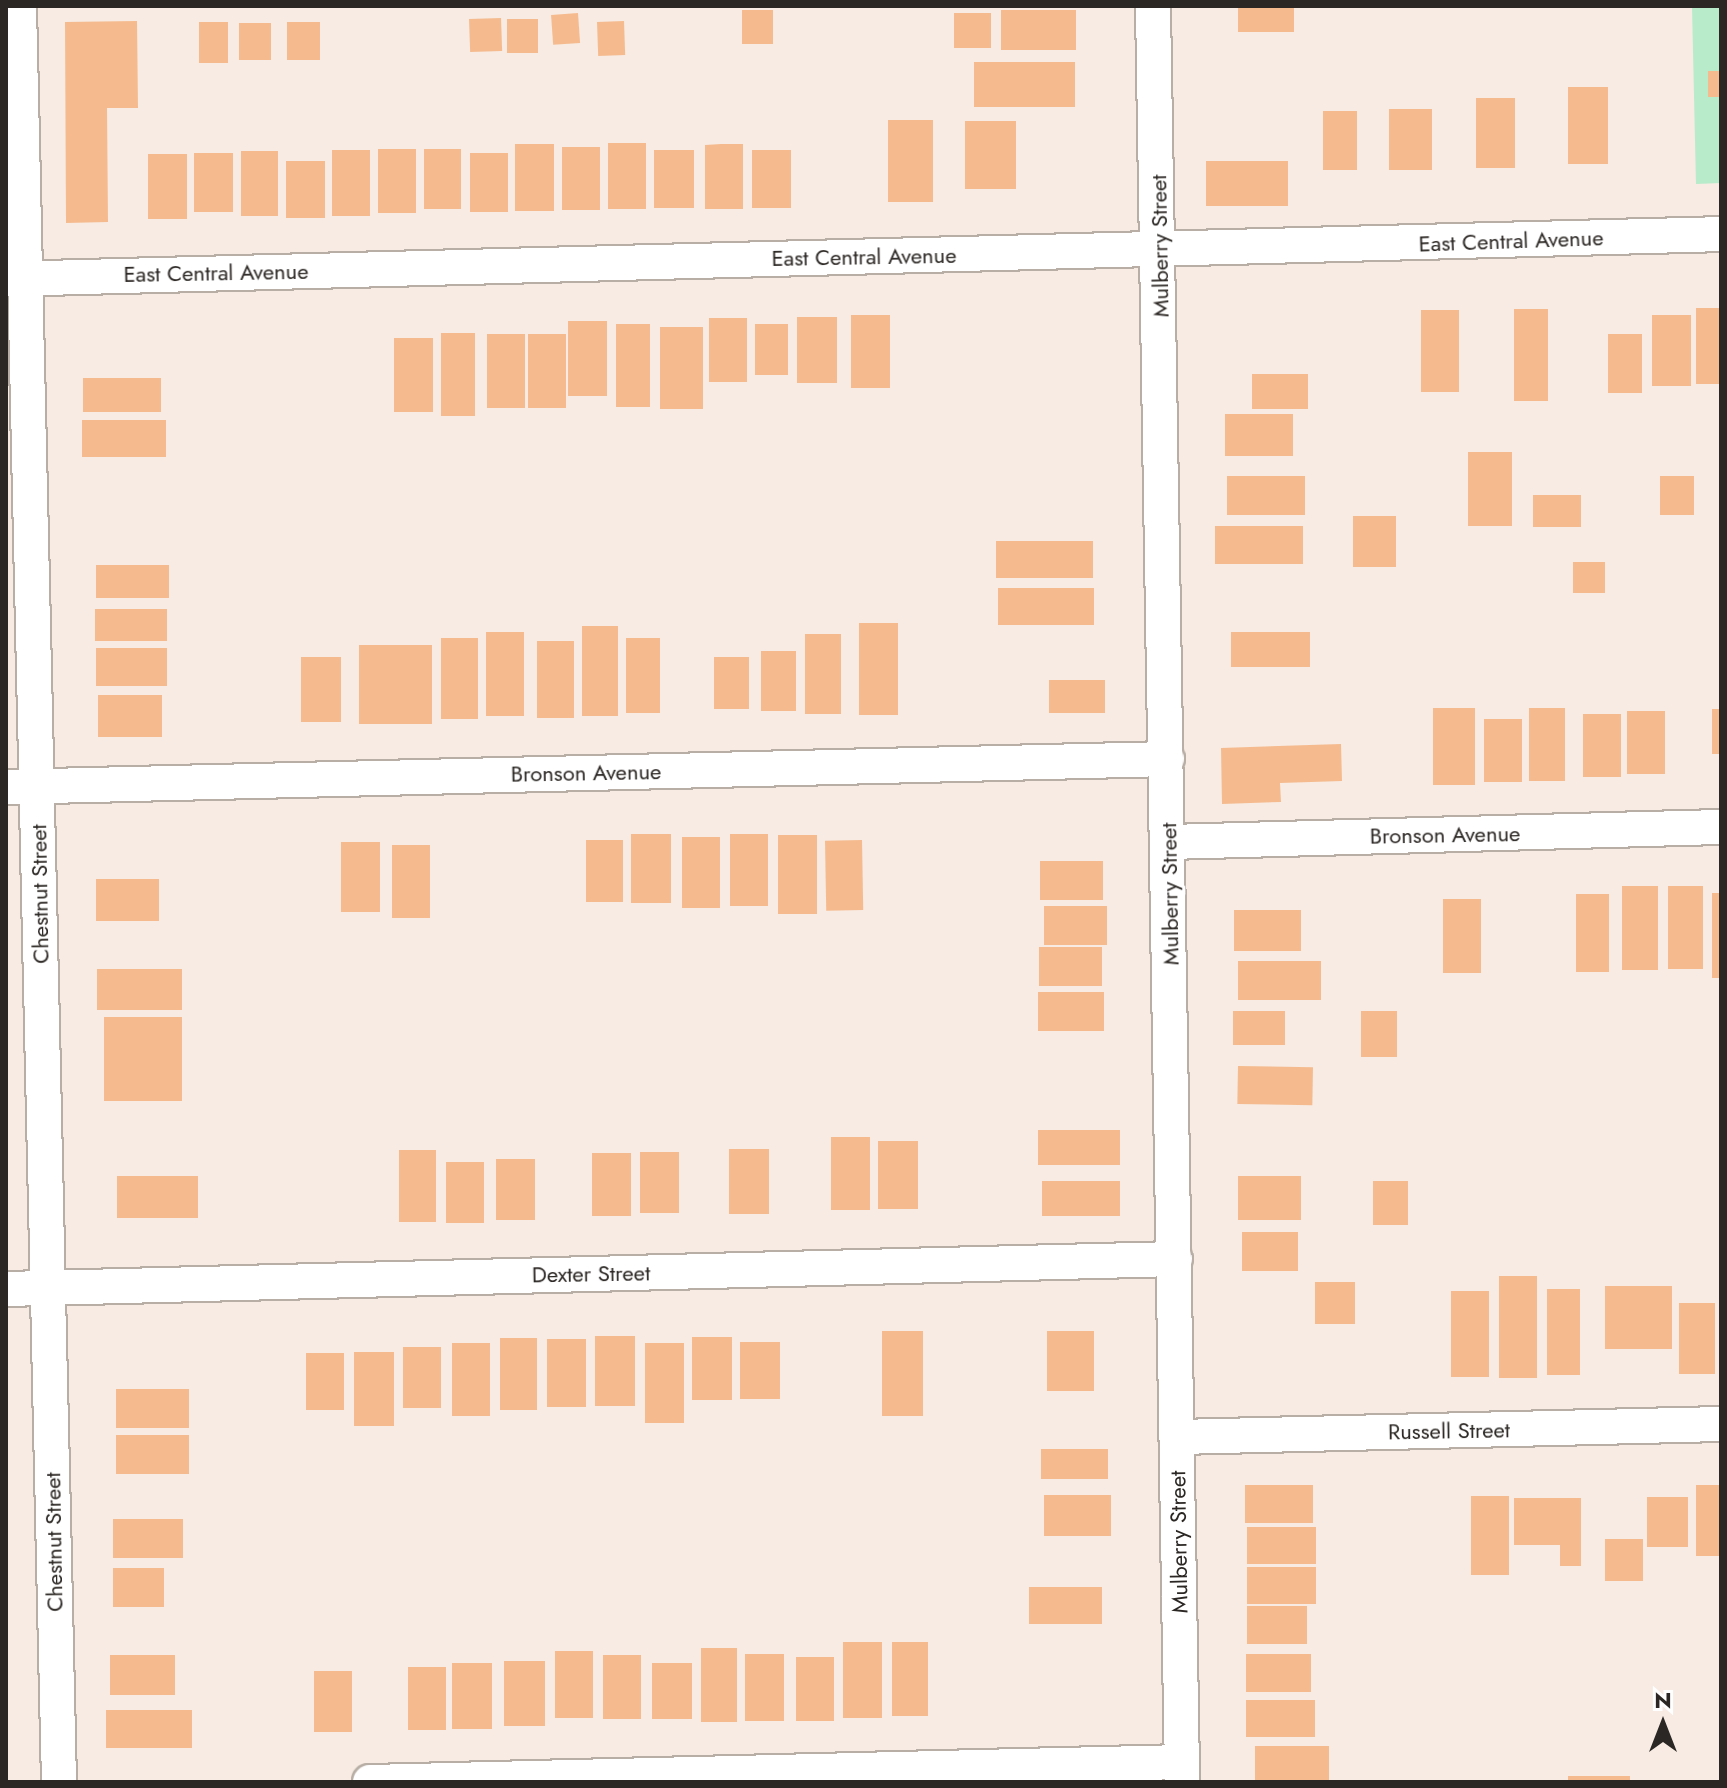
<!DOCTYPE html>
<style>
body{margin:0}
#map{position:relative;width:1727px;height:1788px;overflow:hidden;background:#f7ebe3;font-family:Jost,sans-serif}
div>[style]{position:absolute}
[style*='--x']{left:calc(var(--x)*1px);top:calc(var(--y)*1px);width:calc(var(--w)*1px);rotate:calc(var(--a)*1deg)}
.green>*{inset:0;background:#b7ebc9}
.building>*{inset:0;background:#f5bb8e;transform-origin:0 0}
.roads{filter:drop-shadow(2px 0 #b8aea5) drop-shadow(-2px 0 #b8aea5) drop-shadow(0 2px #b8aea5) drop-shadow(0 -2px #b8aea5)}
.minor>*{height:34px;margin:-17px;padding:0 17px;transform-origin:17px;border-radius:17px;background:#fff}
span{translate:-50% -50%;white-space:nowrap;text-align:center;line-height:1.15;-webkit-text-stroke:6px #fff;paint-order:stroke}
.street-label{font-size:22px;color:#2b2724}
.frame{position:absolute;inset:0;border:8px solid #2b2724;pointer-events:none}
.north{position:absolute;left:1623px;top:1684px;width:80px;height:80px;-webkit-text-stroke:6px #fff;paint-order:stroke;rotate:0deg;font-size:22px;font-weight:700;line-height:32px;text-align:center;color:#2b2724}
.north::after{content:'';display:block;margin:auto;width:28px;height:36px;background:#2b2724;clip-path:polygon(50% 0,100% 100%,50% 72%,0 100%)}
</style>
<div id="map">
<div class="green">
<i style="clip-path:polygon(1692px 6px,1721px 6px,1721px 183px,1696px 184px)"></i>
</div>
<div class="building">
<i style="left:1238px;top:6px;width:56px;height:26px"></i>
<i style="left:742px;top:10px;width:31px;height:34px"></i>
<i style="left:1001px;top:10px;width:75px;height:40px"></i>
<i style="left:578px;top:13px;width:30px;height:27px;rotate:86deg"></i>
<i style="left:954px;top:13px;width:37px;height:35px"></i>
<i style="left:501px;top:18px;width:33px;height:32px;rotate:88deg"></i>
<i style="left:507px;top:19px;width:31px;height:34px"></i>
<i style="clip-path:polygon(137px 21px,138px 108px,107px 108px,108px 222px,66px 223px,65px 22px)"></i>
<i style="left:624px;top:21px;width:34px;height:27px;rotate:88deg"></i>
<i style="left:199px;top:22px;width:29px;height:41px"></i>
<i style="left:287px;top:22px;width:33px;height:38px"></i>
<i style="left:239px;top:23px;width:32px;height:37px"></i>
<i style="left:974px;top:62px;width:101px;height:45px"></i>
<i style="left:1708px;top:71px;width:13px;height:26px"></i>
<i style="left:1568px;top:87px;width:40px;height:77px"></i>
<i style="left:1476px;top:98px;width:39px;height:70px"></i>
<i style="left:1389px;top:109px;width:43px;height:61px"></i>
<i style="left:1323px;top:111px;width:34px;height:59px"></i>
<i style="left:888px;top:120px;width:45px;height:82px"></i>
<i style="left:965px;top:121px;width:51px;height:68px"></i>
<i style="left:608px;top:143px;width:38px;height:66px"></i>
<i style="left:515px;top:144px;width:39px;height:67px"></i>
<i style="clip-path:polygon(721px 144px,743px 144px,743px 209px,705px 209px,705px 145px)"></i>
<i style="left:562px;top:147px;width:38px;height:63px"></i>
<i style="left:378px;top:149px;width:38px;height:64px"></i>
<i style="left:424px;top:149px;width:37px;height:60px"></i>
<i style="left:332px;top:150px;width:38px;height:66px"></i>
<i style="left:654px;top:150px;width:40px;height:58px"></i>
<i style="left:752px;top:150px;width:39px;height:58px"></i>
<i style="left:241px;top:151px;width:37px;height:65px"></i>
<i style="left:194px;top:153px;width:39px;height:59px"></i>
<i style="left:470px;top:153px;width:38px;height:59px"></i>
<i style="left:148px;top:154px;width:39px;height:65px"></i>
<i style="left:286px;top:161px;width:39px;height:57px"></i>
<i style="left:1206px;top:161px;width:82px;height:45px"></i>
<i style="left:1696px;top:308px;width:25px;height:76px"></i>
<i style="left:1514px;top:309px;width:34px;height:92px"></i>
<i style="left:1421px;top:310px;width:38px;height:82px"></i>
<i style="left:851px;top:315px;width:39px;height:73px"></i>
<i style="left:1652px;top:315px;width:39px;height:71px"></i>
<i style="left:797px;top:317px;width:40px;height:66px"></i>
<i style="left:709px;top:318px;width:38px;height:64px"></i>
<i style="left:568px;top:321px;width:39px;height:75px"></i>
<i style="left:616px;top:324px;width:34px;height:83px"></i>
<i style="left:755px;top:324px;width:33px;height:51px"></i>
<i style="left:660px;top:327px;width:43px;height:82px"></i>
<i style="left:441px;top:333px;width:34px;height:83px"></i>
<i style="left:525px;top:334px;width:74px;height:38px;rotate:90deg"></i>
<i style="left:528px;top:334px;width:38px;height:74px"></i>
<i style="left:1608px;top:334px;width:34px;height:59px"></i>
<i style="left:394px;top:338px;width:39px;height:74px"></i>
<i style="left:1252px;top:374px;width:56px;height:35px"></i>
<i style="left:83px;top:378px;width:78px;height:34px"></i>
<i style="left:1225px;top:414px;width:68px;height:42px"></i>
<i style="left:82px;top:420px;width:84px;height:37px"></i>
<i style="left:1468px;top:452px;width:44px;height:74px"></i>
<i style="left:1227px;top:476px;width:78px;height:39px"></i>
<i style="left:1660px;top:476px;width:34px;height:39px"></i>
<i style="left:1533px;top:495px;width:48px;height:32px"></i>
<i style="left:1353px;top:516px;width:43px;height:51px"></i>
<i style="left:1215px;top:526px;width:88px;height:38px"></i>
<i style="left:996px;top:541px;width:97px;height:37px"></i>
<i style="left:1573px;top:562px;width:32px;height:31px"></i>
<i style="left:96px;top:565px;width:73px;height:33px"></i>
<i style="left:998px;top:588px;width:96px;height:37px"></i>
<i style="left:95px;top:609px;width:72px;height:32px"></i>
<i style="left:859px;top:623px;width:39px;height:92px"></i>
<i style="left:582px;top:626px;width:36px;height:90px"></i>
<i style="left:486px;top:632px;width:38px;height:84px"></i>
<i style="left:1231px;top:632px;width:79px;height:35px"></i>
<i style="left:805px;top:634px;width:36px;height:80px"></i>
<i style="left:441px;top:638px;width:37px;height:81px"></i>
<i style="left:626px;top:638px;width:34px;height:75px"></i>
<i style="left:537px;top:641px;width:37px;height:77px"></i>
<i style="left:359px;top:645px;width:73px;height:79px"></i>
<i style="left:96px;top:648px;width:71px;height:38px"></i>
<i style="left:761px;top:651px;width:35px;height:60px"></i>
<i style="left:301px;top:657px;width:40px;height:65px"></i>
<i style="left:714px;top:657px;width:35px;height:52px"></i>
<i style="left:1105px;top:680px;width:33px;height:56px;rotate:90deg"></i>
<i style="left:98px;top:695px;width:64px;height:42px"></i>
<i style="left:1433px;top:708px;width:42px;height:77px"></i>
<i style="left:1529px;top:708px;width:36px;height:73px"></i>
<i style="left:1712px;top:709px;width:9px;height:45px"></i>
<i style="left:1627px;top:711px;width:38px;height:63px"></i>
<i style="left:1583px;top:714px;width:38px;height:63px"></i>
<i style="left:1484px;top:719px;width:38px;height:63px"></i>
<i style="clip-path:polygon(1341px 744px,1342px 781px,1280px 783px,1281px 802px,1222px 804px,1221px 748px)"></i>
<i style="left:631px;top:834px;width:40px;height:69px"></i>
<i style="left:730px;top:834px;width:38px;height:72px"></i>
<i style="left:778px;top:835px;width:39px;height:79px"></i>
<i style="left:682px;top:837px;width:38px;height:71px"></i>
<i style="left:586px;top:840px;width:37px;height:62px"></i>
<i style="left:862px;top:840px;width:70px;height:37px;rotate:89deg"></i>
<i style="left:341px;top:842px;width:39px;height:70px"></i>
<i style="left:392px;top:845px;width:38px;height:73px"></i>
<i style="left:1040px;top:861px;width:63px;height:39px"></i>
<i style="left:96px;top:879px;width:63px;height:42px"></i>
<i style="left:1622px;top:886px;width:36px;height:84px"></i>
<i style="left:1668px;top:886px;width:35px;height:83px"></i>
<i style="left:1712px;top:893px;width:9px;height:85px"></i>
<i style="left:1576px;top:894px;width:33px;height:78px"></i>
<i style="left:1443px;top:899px;width:38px;height:74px"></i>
<i style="left:1044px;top:906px;width:63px;height:39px"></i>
<i style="left:1234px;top:910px;width:67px;height:41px"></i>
<i style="left:1039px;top:947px;width:63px;height:39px"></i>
<i style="left:1238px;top:961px;width:83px;height:39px"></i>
<i style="left:97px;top:969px;width:85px;height:41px"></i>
<i style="left:1038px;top:992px;width:66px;height:39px"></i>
<i style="left:1233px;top:1011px;width:52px;height:34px"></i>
<i style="left:1361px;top:1011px;width:36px;height:46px"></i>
<i style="left:104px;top:1017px;width:78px;height:84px"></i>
<i style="left:1238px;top:1066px;width:75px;height:38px;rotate:1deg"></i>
<i style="left:1038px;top:1130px;width:82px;height:35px"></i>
<i style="left:831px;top:1137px;width:39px;height:73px"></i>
<i style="left:918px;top:1141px;width:68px;height:40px;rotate:90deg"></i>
<i style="left:729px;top:1149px;width:40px;height:65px"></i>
<i style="left:399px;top:1150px;width:37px;height:72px"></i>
<i style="left:640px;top:1152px;width:39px;height:61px"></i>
<i style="left:592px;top:1153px;width:39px;height:63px"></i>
<i style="left:496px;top:1159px;width:39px;height:61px"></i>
<i style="left:446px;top:1162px;width:38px;height:61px"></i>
<i style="left:117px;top:1176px;width:81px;height:42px"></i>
<i style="left:1238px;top:1176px;width:63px;height:44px"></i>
<i style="left:1042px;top:1181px;width:78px;height:35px"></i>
<i style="left:1373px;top:1181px;width:35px;height:44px"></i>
<i style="left:1242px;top:1232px;width:56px;height:39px"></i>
<i style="left:1499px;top:1276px;width:38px;height:102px"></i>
<i style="left:1315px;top:1282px;width:40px;height:42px"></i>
<i style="left:1605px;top:1286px;width:67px;height:63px"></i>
<i style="left:1547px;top:1289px;width:33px;height:86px"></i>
<i style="left:1451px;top:1291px;width:38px;height:86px"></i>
<i style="left:1679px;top:1303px;width:36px;height:71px"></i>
<i style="left:882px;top:1331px;width:41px;height:85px"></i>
<i style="left:1047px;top:1331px;width:47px;height:60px"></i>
<i style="left:595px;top:1336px;width:40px;height:70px"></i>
<i style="left:692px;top:1337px;width:40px;height:63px"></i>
<i style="left:500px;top:1338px;width:37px;height:72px"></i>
<i style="left:547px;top:1339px;width:39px;height:68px"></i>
<i style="left:740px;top:1342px;width:40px;height:57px"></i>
<i style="left:452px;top:1343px;width:38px;height:73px"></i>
<i style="left:645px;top:1343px;width:39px;height:80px"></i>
<i style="left:441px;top:1347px;width:61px;height:38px;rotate:90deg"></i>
<i style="left:354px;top:1352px;width:40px;height:74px"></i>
<i style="left:306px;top:1353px;width:38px;height:57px"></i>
<i style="left:116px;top:1389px;width:73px;height:39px"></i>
<i style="left:116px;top:1435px;width:73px;height:39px"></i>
<i style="left:1041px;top:1449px;width:67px;height:30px"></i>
<i style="left:1245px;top:1485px;width:68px;height:38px"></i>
<i style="left:1696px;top:1485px;width:25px;height:71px"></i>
<i style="left:1044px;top:1495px;width:67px;height:41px"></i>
<i style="left:1471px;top:1496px;width:38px;height:79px"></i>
<i style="left:1647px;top:1497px;width:41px;height:50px"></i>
<i style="clip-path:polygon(1514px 1498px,1581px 1498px,1581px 1566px,1560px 1566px,1560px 1545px,1514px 1545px)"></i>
<i style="left:113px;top:1519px;width:70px;height:39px"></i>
<i style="left:1247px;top:1527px;width:69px;height:37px"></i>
<i style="left:1605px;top:1539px;width:38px;height:42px"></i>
<i style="left:1247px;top:1567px;width:69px;height:37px"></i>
<i style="left:113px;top:1568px;width:51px;height:39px"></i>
<i style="left:1029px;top:1587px;width:73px;height:37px"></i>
<i style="left:1247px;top:1606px;width:60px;height:38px"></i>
<i style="left:843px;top:1642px;width:39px;height:76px"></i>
<i style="left:892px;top:1642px;width:36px;height:74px"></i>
<i style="left:701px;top:1648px;width:36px;height:74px"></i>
<i style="left:555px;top:1651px;width:38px;height:67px"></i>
<i style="left:745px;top:1654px;width:39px;height:67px"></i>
<i style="left:1246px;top:1654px;width:65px;height:38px"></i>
<i style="left:110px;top:1655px;width:65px;height:40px"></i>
<i style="left:603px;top:1655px;width:38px;height:64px"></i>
<i style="left:796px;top:1657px;width:38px;height:64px"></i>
<i style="left:504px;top:1661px;width:41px;height:65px"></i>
<i style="left:452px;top:1663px;width:40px;height:66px"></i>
<i style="left:652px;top:1663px;width:40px;height:56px"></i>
<i style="left:408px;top:1667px;width:38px;height:63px"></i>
<i style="left:314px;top:1671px;width:38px;height:61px"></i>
<i style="left:1246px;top:1700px;width:69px;height:37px"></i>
<i style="left:106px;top:1710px;width:86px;height:38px"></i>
<i style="left:1255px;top:1746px;width:74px;height:36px"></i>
<i style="left:1568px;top:1776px;width:62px;height:6px"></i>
</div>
<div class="roads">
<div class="minor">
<i style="--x:19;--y:6;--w:1776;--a:88.71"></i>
<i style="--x:1153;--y:6;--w:1776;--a:89.06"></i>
<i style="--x:6;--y:279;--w:1716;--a:-1.5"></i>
<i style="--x:6;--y:787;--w:1161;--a:-1.38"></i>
<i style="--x:1169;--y:842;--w:552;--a:-1.56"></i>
<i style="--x:6;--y:1289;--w:1169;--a:-1.47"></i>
<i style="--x:1178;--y:1437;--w:543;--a:-1.37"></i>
<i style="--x:370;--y:1782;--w:811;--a:-1.41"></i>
</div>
</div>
<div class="street-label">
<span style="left:1511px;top:241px;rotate:-2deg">East Central Avenue</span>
<span style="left:1160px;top:246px;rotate:-91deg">Mulberry Street</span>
<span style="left:864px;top:257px;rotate:-1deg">East Central Avenue</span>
<span style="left:216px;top:273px;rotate:-1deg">East Central Avenue</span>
<span style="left:586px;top:773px;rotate:-1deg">Bronson Avenue</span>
<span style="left:1445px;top:835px;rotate:-1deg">Bronson Avenue</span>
<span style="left:40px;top:894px;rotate:-91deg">Chestnut Street</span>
<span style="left:1170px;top:894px;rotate:-91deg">Mulberry Street</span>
<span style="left:591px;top:1274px;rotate:-1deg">Dexter Street</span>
<span style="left:1449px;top:1431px;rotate:-1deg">Russell Street</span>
<span style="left:54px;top:1542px;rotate:-91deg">Chestnut Street</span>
<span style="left:1179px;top:1542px;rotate:-91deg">Mulberry Street</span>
</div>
<div class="frame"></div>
<div class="north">N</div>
</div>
